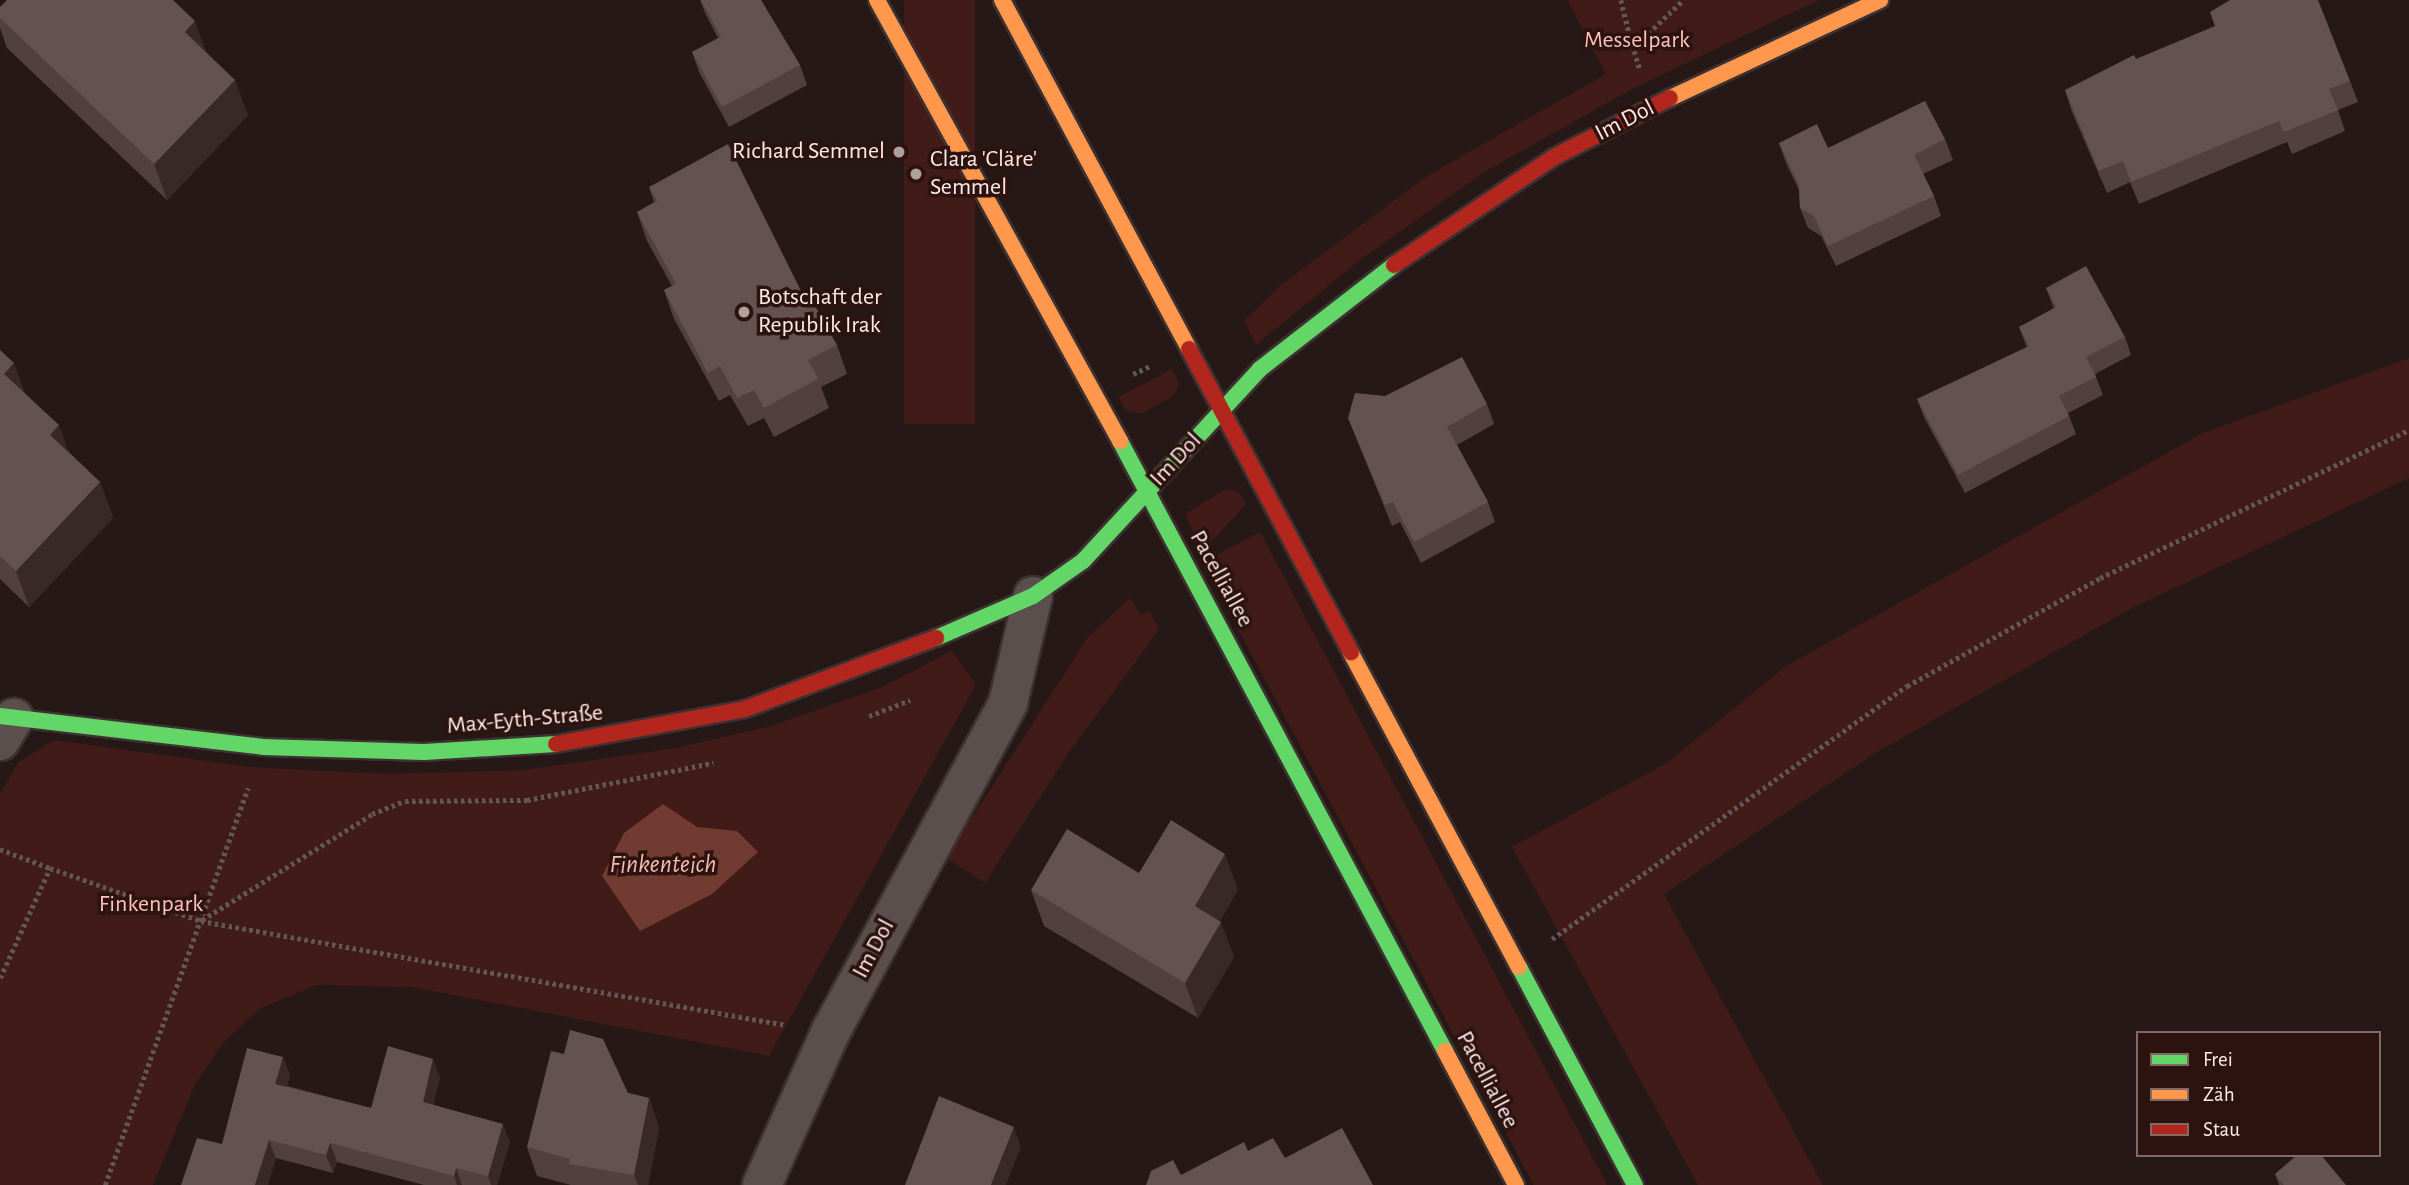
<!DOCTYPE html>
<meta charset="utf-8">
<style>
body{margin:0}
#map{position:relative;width:2409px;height:1185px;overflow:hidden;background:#261816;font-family:"Alegreya Sans",sans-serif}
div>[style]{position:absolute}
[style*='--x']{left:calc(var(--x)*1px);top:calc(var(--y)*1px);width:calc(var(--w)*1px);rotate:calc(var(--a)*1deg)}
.green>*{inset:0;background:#401b17;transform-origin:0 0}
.water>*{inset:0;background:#723b32}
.path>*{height:4.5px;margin-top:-2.25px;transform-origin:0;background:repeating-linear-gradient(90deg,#615755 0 3.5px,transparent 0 7px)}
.roads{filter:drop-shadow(2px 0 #3d3231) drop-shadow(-2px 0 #3d3231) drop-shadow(0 2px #3d3231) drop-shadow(0 -2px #3d3231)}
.street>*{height:38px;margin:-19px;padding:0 19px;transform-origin:19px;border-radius:19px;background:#5b4f4d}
.fast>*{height:16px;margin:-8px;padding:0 8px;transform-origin:8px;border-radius:8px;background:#63d668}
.slow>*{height:16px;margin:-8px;padding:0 8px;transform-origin:8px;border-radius:8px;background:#ff974d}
.jam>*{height:16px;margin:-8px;padding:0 8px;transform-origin:8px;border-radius:8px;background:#b3261e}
.wall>*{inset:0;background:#51403e}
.shaded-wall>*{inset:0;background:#382826}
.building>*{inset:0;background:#635250}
.dots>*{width:19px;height:19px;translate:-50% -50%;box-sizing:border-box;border:4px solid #2c1310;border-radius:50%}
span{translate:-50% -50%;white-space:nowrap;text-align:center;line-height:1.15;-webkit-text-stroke:7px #2c1310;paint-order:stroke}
.park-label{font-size:24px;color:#fcc1b7}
.street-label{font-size:24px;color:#fdeae6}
.poi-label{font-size:24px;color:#fdeae6}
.right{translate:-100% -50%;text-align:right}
.left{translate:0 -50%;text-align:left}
.water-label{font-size:26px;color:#f5bbb1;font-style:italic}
.legend{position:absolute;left:2136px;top:1031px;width:245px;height:126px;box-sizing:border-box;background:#2c1310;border:2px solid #806966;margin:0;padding:9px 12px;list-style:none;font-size:21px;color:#fdeae6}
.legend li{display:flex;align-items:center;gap:14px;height:35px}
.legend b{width:35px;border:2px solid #806966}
</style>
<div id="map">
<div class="green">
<i style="left:904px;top:0;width:71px;height:424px"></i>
<i style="clip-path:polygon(1567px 0,1819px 0,1634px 88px,1486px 171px,1361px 259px,1256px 345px,1244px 321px,1281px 285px,1427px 176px,1606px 74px)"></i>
<i style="clip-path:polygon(2409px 358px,2409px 478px,2134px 607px,1877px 752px,1664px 894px,1823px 1185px,1698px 1185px,1512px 847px,1668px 762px,1786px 666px,2203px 433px)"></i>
<i style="clip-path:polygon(1172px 369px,1179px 384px,1173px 396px,1141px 414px,1126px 410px,1118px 397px)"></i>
<i style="clip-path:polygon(1226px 489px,1238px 492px,1246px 504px,1202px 552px,1185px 514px)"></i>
<i style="left:1260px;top:532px;width:741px;height:65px;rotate:62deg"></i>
<i style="clip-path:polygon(1130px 598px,1141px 615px,1150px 611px,1159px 630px,1069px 752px,985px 883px,946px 858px,1088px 637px)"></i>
<i style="clip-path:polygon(952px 651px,976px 685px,769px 1056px,412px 987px,317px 985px,261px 1008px,223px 1043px,195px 1084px,153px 1185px,0 1185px,0 793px,19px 762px,54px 740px,250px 767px,387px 774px,525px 770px,676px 748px,771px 726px,879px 688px)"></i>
</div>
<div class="water">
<i style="clip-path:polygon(663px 804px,697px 827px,737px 831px,758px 852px,712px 894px,640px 931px,602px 876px,624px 833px)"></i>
</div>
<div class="path">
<i style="--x:1621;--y:0;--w:49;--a:76"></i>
<i style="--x:1639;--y:68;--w:21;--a:-107"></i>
<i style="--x:1633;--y:48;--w:69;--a:-43.8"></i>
<i style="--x:1133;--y:374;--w:19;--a:-25"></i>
<i style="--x:869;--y:716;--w:44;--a:-21.3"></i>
<i style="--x:0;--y:849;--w:53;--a:20.8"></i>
<i style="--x:202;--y:920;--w:200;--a:-31.9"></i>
<i style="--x:372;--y:814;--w:35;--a:-22"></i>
<i style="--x:405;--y:801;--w:122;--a:-0.5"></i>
<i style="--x:527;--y:800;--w:190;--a:-11.3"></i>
<i style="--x:1552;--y:939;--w:436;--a:-35.5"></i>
<i style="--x:1907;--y:686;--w:221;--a:-29.2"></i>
<i style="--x:2100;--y:578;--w:343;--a:-25.6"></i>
<i style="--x:0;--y:978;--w:121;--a:-65.6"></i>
<i style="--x:50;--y:868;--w:160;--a:19.3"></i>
<i style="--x:201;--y:921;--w:594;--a:10.08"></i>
<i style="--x:105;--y:1185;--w:422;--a:-70.2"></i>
</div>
<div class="roads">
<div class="street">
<i style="--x:0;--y:741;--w:27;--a:-59"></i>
<i style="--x:762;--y:1185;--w:169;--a:-65.9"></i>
<i style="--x:831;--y:1031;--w:373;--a:-61.6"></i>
<i style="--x:1008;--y:703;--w:110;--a:-76.8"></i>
</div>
<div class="fast">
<i style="--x:1120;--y:441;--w:691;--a:61.95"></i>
<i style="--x:936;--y:638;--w:106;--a:-23.4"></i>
<i style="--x:1033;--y:596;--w:61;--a:-35"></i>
<i style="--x:1083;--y:561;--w:261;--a:-47.3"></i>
<i style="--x:1260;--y:369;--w:170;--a:-37.8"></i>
<i style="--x:0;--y:716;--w:265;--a:6.7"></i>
<i style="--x:263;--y:747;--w:161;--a:1.8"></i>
<i style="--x:424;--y:752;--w:132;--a:-3.5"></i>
<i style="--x:1519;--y:967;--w:247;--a:62"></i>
</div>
<div class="slow">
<i style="--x:877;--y:0;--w:504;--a:61.14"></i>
<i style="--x:1002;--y:0;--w:396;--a:61.8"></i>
<i style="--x:1670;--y:98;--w:232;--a:-25"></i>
<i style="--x:1351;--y:653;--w:356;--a:61.9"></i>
<i style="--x:1445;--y:1051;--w:152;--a:62.1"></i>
</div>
<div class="jam">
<i style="--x:1394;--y:265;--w:193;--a:-34"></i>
<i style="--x:1554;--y:157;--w:130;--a:-27"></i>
<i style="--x:1189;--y:349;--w:344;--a:61.9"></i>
<i style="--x:556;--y:744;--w:192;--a:-10.5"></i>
<i style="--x:745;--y:709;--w:204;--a:-20.4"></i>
</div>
</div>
<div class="wall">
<i style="clip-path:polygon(700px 0,761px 0,800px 65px,807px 85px,729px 127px,699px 72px,692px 52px,718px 38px,706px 15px)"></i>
<i style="clip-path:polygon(0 7px,206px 53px,248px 115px,167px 200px,7px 48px,0 28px)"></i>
<i style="clip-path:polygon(2136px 59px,2350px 81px,2358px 102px,2338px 110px,2345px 131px,2292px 154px,2287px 142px,2139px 204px,2130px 182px,2107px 193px,2072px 112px,2065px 90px)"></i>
<i style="clip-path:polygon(1945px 139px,1953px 160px,1923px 174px,1934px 196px,1941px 216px,1836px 266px,1821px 236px,1808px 228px,1800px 208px,1799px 190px,1786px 163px,1779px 143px,1828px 148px)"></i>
<i style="clip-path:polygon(649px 187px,808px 305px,837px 345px,847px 374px,821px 387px,829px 408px,774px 437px,764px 418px,748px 426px,730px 395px,719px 401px,674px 319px,664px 290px,672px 286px,647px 241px,637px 212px,654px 202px)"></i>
<i style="clip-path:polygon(2046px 288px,2125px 337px,2131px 355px,2095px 374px,2103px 395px,2068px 413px,2076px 434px,1965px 493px,1924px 417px,1917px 399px,2027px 348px,2019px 327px,2054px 309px)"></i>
<i style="clip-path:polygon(0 350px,25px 393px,70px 453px,100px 482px,113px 518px,29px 607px,0 579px)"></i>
<i style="clip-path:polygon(1487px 404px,1494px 424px,1457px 445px,1488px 502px,1495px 522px,1421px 563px,1400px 522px,1392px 526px,1348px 418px)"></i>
<i style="clip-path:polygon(1139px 873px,1238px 889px,1220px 921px,1234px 957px,1198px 1018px,1044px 926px,1031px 890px)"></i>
<i style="clip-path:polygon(283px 1057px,290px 1075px,287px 1086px,371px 1108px,440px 1077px,433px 1105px,510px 1142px,497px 1185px,424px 1185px,337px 1162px,333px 1173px,222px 1144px)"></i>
<i style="clip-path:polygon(628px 1093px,649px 1098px,659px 1127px,648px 1185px,571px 1185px,537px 1176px,527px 1147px)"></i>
<i style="clip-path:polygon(2275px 1174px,2346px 1185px,2279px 1185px)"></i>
</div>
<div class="shaded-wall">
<i style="clip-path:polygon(195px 21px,208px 57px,185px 32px)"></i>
<i style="clip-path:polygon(235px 80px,248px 115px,167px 200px,154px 164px)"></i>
<i style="clip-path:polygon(14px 363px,27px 399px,4px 374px)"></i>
<i style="clip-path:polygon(59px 425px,72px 461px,50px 435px)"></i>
<i style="clip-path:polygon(100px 482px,113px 518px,29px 607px,16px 571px)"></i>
<i style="clip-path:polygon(1225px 854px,1238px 889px,1208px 942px,1195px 906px)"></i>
<i style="clip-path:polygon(1221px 922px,1234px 957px,1198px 1018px,1185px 983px)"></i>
<i style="clip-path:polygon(283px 1057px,290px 1075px,282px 1102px,275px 1084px)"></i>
<i style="clip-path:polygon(433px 1059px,440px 1077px,430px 1121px,423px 1102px)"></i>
<i style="clip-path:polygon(649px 1098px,659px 1127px,648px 1185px,638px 1185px,634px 1175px)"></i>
<i style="clip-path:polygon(503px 1124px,510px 1142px,497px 1185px,491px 1185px,488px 1176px)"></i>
<i style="clip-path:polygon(1014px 1127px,1021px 1147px,1006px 1185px,991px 1185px)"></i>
<i style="clip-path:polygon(269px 1140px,276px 1159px,268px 1185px,255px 1185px)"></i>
<i style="clip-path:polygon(330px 1143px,337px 1162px,333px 1173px,326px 1155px)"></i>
<i style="clip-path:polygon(456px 1168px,462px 1185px,457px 1185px,454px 1176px)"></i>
</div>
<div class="building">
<i style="clip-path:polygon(7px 0,173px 0,195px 21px,185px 32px,235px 80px,154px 164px,0 18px,0 7px)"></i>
<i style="clip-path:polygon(701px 0,761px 0,800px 65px,722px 107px,692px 52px,721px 37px)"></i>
<i style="clip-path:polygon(2230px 0,2318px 0,2350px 81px,2329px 89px,2338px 110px,2284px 132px,2279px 121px,2131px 182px,2123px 161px,2099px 171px,2065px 90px,2134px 55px,2136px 59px,2215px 26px,2210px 12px)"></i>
<i style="clip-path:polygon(1925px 101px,1945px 139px,1914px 155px,1934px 196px,1828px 246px,1814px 216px,1800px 208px,1799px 185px,1779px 143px,1817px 124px,1828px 148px)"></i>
<i style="clip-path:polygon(728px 144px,808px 305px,813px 302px,837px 345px,808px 360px,818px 379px,764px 408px,754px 390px,737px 398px,720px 366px,708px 373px,664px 290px,676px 284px,637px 212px,657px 201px,649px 187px)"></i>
<i style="clip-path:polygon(2086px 266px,2125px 337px,2086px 357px,2096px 377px,2059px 396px,2069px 416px,1958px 475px,1917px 399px,2029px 346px,2019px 327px,2056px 307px,2046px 288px)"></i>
<i style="clip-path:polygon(0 350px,14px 363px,4px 374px,59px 425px,50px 435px,100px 482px,16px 571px,0 556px)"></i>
<i style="clip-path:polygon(1462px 357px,1487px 404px,1447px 427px,1488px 502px,1414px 542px,1393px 502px,1385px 505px,1348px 418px,1355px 393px,1385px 396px)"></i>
<i style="clip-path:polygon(1171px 820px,1225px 854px,1195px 906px,1221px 922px,1185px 983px,1031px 890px,1067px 829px,1139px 873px)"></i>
<i style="clip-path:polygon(570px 1030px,603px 1039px,628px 1093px,649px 1098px,634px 1175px,569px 1164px,570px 1159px,527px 1147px,551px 1051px,564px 1054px)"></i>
<i style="clip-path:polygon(388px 1046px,433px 1059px,423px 1102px,503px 1124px,488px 1176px,456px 1168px,454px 1176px,330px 1143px,326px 1155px,269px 1140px,255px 1185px,181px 1185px,197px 1138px,222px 1144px,247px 1048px,283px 1057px,275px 1084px,371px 1108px)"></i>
<i style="clip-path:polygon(939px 1096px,1014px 1127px,991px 1185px,905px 1185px)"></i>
<i style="clip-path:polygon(1342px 1128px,1373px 1185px,1146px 1185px,1151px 1171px,1173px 1160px,1181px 1175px,1244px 1142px,1248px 1151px,1273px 1138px,1285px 1158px)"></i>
<i style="clip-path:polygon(2297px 1155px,2321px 1155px,2346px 1185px,2284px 1185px,2275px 1174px)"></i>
</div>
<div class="dots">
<i style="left:899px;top:152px;background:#b2a09d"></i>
<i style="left:916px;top:174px;background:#b2a09d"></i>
<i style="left:744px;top:312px;background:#b2a09d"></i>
</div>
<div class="park-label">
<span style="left:1637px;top:41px">Messelpark</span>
<span style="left:151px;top:905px">Finkenpark</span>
</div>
<div class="street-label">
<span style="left:1625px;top:121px;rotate:-27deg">Im Dol</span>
<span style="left:1176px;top:460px;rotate:-47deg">Im Dol</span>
<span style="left:1221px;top:579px;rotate:61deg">Pacelliallee</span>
<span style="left:525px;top:720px;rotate:-5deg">Max-Eyth-Straße</span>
<span style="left:874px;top:949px;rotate:-62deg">Im Dol</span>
<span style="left:1487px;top:1080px;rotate:62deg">Pacelliallee</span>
</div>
<div class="poi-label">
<span class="right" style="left:885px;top:152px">Richard Semmel</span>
<span class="left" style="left:930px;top:174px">Clara 'Cläre'<br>Semmel</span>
<span class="left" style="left:758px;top:312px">Botschaft der<br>Republik Irak</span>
</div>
<div class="water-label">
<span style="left:663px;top:865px">Finkenteich</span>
</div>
<ul class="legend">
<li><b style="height:9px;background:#63d668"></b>Frei</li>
<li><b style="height:9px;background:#ff974d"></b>Zäh</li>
<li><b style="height:9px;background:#b3261e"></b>Stau</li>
</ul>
</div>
